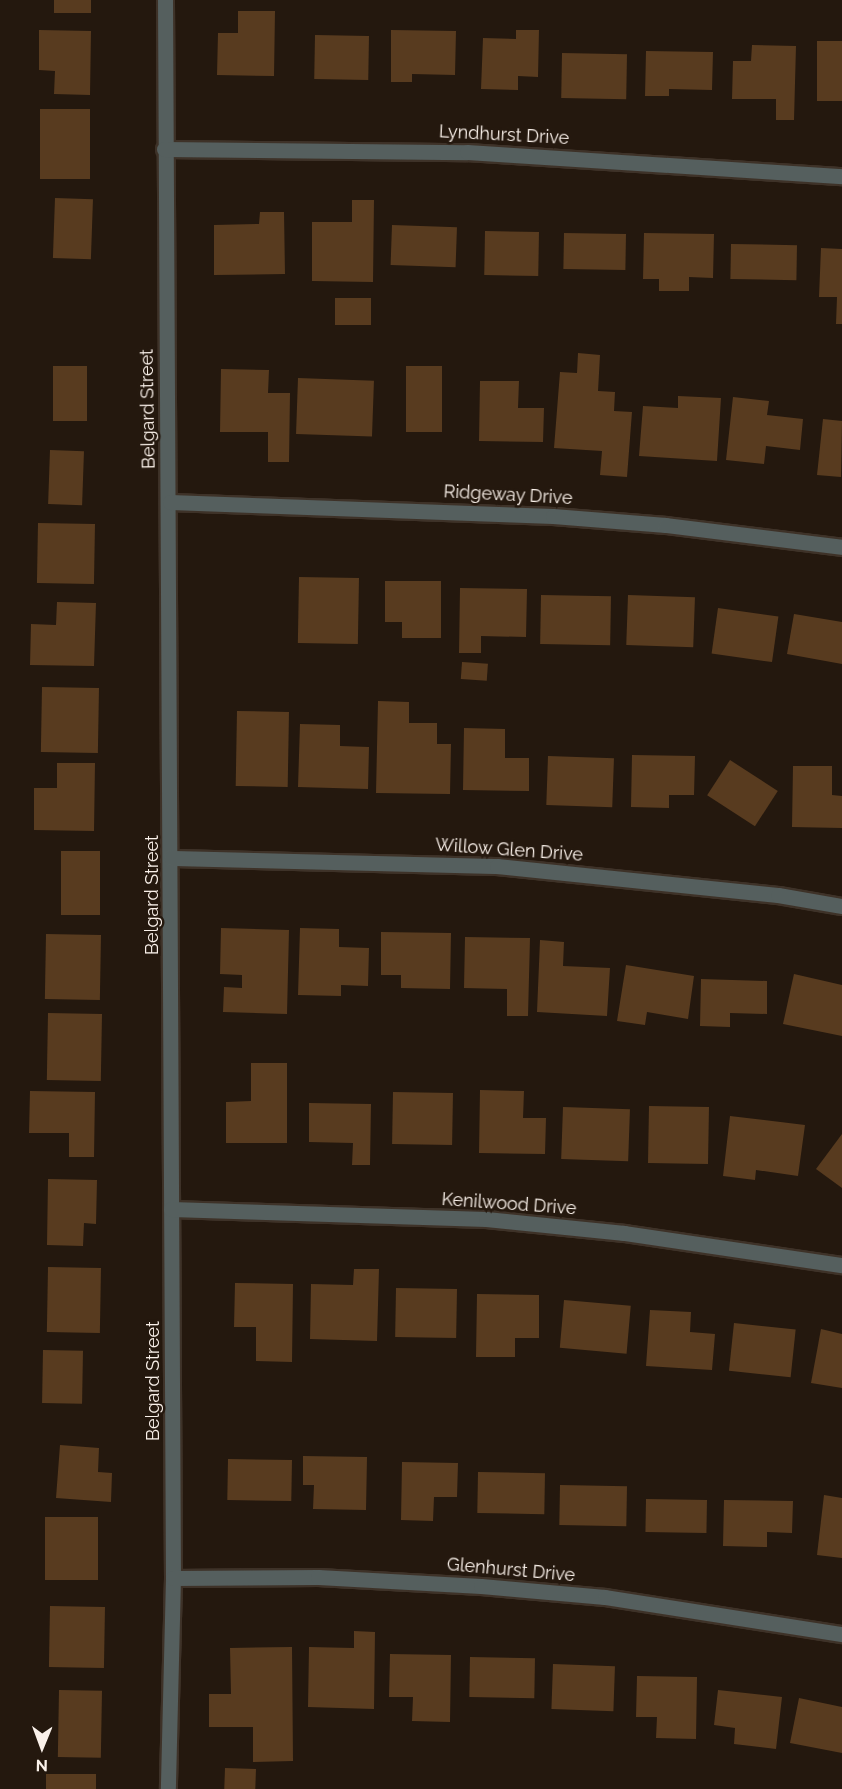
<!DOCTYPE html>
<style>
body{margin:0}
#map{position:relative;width:842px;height:1789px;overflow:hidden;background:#24180e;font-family:Raleway,sans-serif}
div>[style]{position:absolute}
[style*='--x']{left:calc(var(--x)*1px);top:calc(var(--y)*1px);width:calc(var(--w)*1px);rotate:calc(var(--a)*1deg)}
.building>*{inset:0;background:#583b1f;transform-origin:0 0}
.roads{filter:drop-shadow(2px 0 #3e3228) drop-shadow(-2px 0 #3e3228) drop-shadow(0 2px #3e3228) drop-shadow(0 -2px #3e3228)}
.minor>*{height:15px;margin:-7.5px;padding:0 7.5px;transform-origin:7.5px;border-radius:7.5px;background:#555f5e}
span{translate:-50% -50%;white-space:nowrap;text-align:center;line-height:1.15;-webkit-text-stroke:5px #24180e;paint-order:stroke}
.street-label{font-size:18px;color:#faf1ea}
.north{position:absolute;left:12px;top:1717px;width:60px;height:60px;-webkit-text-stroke:4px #24180e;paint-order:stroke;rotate:181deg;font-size:16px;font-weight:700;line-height:24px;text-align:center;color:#faf1ea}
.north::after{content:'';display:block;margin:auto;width:21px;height:27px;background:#faf1ea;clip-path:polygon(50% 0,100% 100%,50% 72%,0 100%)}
</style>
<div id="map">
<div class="building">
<i style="left:54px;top:0;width:37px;height:13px"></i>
<i style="clip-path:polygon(238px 11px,275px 11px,274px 76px,217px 75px,218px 33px,238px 33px)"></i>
<i style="clip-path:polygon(39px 30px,91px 31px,90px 95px,54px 94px,55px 71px,39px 70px)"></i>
<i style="clip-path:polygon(391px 30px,456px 31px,455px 75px,412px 74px,412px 82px,391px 82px)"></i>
<i style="clip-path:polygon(516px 30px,539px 30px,538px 77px,518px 76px,518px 90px,481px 89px,483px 38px,516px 39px)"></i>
<i style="left:315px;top:35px;width:54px;height:44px;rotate:1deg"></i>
<i style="left:817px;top:41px;width:25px;height:60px"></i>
<i style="clip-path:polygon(752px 45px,796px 46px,794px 120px,776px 120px,776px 99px,732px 99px,733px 61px,751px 61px)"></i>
<i style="clip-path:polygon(646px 51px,713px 52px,712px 90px,669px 89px,669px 96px,645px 96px)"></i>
<i style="left:562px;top:53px;width:65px;height:45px;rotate:1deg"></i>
<i style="left:40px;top:109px;width:50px;height:70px"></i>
<i style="left:55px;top:198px;width:38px;height:60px;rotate:2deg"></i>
<i style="clip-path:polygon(352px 200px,374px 200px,373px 282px,312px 281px,312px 222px,352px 222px)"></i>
<i style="clip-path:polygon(260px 212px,284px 212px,285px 274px,214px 275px,214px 225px,259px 224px)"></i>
<i style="left:392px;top:225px;width:65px;height:40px;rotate:2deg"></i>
<i style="left:485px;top:231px;width:54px;height:44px;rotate:1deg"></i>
<i style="left:564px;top:233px;width:62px;height:36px;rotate:1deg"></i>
<i style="clip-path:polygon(644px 233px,714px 234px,713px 278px,689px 277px,689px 291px,659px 291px,659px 279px,643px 279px)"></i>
<i style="left:731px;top:244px;width:66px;height:35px;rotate:1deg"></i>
<i style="clip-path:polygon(821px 248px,842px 249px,842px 324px,836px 324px,837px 297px,819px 297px)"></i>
<i style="left:335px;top:298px;width:36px;height:27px"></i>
<i style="clip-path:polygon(578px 353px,600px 355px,598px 391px,615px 392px,614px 411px,632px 412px,627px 477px,600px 475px,602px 451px,554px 448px,560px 372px,577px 373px)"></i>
<i style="left:53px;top:366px;width:34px;height:55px"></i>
<i style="left:406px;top:366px;width:36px;height:66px"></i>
<i style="clip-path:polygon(221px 369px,269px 370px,268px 393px,290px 393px,289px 462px,268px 462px,268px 432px,220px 432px)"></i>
<i style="left:298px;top:378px;width:76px;height:56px;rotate:2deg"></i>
<i style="clip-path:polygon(480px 381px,519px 381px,518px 408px,544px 408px,543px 442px,479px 441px)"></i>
<i style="clip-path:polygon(678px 396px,721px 398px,717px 461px,639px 456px,643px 406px,678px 408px)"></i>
<i style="clip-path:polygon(733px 397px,769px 401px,767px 415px,803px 419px,800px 450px,766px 446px,764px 464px,726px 460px)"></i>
<i style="clip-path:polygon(823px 419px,842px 421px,841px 477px,817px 475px)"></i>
<i style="left:50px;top:450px;width:34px;height:54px;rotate:2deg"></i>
<i style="left:38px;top:523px;width:57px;height:60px;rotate:1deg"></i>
<i style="left:299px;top:577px;width:60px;height:66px;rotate:1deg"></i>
<i style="clip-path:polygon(385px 581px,441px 581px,441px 638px,402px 638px,402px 622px,385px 622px)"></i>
<i style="clip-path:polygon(460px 588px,527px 589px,526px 637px,481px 636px,481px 653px,459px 653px)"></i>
<i style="left:541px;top:595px;width:70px;height:49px;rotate:1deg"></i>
<i style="left:628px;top:595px;width:67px;height:50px;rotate:2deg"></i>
<i style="clip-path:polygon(57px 602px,96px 603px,94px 666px,30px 665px,31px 624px,56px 625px)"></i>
<i style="left:718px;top:608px;width:61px;height:46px;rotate:8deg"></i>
<i style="clip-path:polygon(794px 614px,842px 622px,842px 664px,787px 654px)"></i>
<i style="left:462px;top:662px;width:26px;height:17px;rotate:4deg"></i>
<i style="left:42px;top:687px;width:57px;height:65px;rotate:1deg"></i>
<i style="clip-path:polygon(378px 701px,409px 702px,409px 723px,437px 723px,437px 744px,451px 744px,450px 794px,376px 793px)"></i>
<i style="left:237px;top:711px;width:52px;height:75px;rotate:1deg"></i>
<i style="clip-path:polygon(300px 724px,340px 725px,340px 746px,369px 747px,368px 789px,298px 787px)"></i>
<i style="clip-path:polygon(464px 728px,505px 729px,505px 758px,529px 758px,529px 791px,463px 790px)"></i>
<i style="clip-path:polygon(632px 755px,695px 756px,694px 795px,669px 795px,669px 808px,631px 807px)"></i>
<i style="left:548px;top:756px;width:66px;height:49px;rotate:2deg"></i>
<i style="left:730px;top:760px;width:57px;height:42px;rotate:33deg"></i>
<i style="clip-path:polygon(57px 763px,95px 763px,94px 831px,34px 830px,34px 788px,57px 788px)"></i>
<i style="clip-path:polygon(793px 766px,832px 766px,832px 795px,842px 796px,842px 828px,792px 827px)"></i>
<i style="left:61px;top:851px;width:39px;height:64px"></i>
<i style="clip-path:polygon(221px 928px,289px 930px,287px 1014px,223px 1012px,224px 987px,242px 988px,242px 975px,220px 974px)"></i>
<i style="clip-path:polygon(300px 928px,339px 929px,339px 947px,369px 948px,368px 986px,341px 985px,341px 996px,298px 995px)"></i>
<i style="clip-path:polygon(381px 932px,451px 933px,450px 989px,401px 988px,401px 975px,381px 975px)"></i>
<i style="left:46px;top:934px;width:55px;height:65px;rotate:1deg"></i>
<i style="clip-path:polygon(465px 937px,530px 938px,528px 1016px,507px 1016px,507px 989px,464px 988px)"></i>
<i style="clip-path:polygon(540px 940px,564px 942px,563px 966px,610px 968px,607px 1016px,537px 1012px)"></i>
<i style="clip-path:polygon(626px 965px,694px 976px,688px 1019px,647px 1012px,645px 1025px,617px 1021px)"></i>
<i style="clip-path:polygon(794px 974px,842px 985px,842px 1036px,783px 1024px)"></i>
<i style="clip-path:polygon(701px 979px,767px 981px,767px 1014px,730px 1013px,730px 1027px,700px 1026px)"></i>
<i style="left:48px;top:1013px;width:54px;height:67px;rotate:1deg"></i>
<i style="clip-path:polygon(251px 1063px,287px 1063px,287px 1143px,226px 1143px,226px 1102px,251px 1101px)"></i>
<i style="clip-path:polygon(480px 1090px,524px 1091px,523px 1118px,546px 1118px,545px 1154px,479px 1153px)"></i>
<i style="clip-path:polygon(30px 1091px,95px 1092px,94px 1157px,69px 1157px,69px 1133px,29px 1133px)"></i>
<i style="left:393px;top:1092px;width:60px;height:52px;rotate:1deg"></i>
<i style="clip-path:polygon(309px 1103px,371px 1104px,370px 1165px,352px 1165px,353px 1143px,309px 1142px)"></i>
<i style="left:649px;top:1106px;width:60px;height:57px;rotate:1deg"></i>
<i style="left:563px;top:1107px;width:67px;height:52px;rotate:2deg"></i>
<i style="clip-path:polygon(730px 1116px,805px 1125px,798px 1176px,756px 1170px,755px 1180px,723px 1176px)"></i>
<i style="clip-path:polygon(842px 1134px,842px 1188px,816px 1169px)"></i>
<i style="clip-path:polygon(48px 1179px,97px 1180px,96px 1224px,84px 1223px,83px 1246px,47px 1245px)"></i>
<i style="left:48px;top:1267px;width:53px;height:65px;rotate:1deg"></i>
<i style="clip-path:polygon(354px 1269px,379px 1269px,377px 1341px,310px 1339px,311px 1284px,353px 1285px)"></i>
<i style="clip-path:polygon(235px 1283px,293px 1284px,292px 1362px,256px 1361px,256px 1327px,234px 1327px)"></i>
<i style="left:396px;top:1288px;width:61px;height:49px;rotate:1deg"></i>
<i style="clip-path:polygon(477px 1294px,539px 1295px,539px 1338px,515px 1338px,515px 1357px,476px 1357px)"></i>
<i style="left:564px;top:1300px;width:67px;height:48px;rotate:5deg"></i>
<i style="clip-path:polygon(650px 1310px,691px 1312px,690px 1332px,715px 1334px,712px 1370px,646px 1366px)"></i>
<i style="left:734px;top:1323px;width:62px;height:48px;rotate:6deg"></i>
<i style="clip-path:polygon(821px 1329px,842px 1334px,842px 1388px,811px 1383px)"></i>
<i style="left:43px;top:1350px;width:40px;height:53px;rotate:1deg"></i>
<i style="clip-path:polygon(60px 1445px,99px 1448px,98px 1472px,112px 1473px,111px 1502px,56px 1498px)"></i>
<i style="clip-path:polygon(303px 1456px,367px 1457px,366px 1510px,313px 1509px,314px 1485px,303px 1485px)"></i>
<i style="left:228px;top:1459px;width:64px;height:41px;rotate:1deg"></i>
<i style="clip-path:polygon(402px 1462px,458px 1463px,457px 1497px,434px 1497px,433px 1521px,401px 1520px)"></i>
<i style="left:478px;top:1472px;width:67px;height:41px;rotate:1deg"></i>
<i style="left:560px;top:1485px;width:67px;height:40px;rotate:1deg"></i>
<i style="clip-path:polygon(824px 1495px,842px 1498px,842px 1558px,817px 1555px)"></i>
<i style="left:646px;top:1499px;width:61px;height:33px;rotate:1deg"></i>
<i style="clip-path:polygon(724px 1500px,793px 1501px,792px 1533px,767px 1532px,767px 1547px,723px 1546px)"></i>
<i style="left:45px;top:1517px;width:53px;height:63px"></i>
<i style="left:50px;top:1606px;width:55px;height:61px;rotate:1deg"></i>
<i style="clip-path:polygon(354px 1631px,375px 1632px,374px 1709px,308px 1707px,309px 1647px,354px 1648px)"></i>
<i style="clip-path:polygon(292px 1647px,293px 1761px,253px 1762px,253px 1727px,209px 1727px,209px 1694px,231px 1694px,230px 1648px)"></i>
<i style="clip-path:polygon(390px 1654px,451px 1655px,450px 1722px,412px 1721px,413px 1697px,389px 1697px)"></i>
<i style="left:470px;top:1657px;width:65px;height:40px;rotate:1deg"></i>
<i style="left:553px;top:1664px;width:62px;height:45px;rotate:2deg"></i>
<i style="clip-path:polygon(637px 1676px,697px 1677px,696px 1739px,656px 1738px,657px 1717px,636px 1717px)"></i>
<i style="left:59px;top:1690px;width:43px;height:67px;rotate:1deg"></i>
<i style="clip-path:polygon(718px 1690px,782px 1697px,776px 1749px,734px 1744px,735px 1728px,714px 1725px)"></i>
<i style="clip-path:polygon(799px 1698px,842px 1707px,842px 1753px,790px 1743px)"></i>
<i style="left:225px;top:1768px;width:31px;height:21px;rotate:2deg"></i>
<i style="left:46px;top:1774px;width:50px;height:15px"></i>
</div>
<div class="roads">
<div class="minor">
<i style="--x:165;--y:0;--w:1578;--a:89.71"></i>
<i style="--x:173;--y:1578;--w:211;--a:91.4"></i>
<i style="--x:164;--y:149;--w:303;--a:0.6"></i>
<i style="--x:467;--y:152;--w:376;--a:3.7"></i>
<i style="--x:170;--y:502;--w:383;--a:2.1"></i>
<i style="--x:553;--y:516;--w:113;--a:4.6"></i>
<i style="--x:666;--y:525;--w:177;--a:7.1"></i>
<i style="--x:171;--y:858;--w:326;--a:1.4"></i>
<i style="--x:497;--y:866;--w:282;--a:5.9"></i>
<i style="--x:778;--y:895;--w:65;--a:9.8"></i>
<i style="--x:171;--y:1209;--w:315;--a:1.8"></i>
<i style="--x:486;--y:1219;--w:139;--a:5.8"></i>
<i style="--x:624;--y:1233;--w:220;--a:8.4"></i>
<i style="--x:173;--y:1578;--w:145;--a:-0.4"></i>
<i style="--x:318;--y:1577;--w:163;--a:3.2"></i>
<i style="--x:481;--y:1586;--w:124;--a:5.1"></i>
<i style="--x:605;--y:1597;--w:240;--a:8.9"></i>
</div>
</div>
<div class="street-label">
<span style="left:504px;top:135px;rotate:3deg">Lyndhurst Drive</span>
<span style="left:148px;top:409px;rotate:-91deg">Belgard Street</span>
<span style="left:508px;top:495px;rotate:3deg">Ridgeway Drive</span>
<span style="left:509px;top:850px;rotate:4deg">Willow Glen Drive</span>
<span style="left:152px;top:895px;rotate:-90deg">Belgard Street</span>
<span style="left:509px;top:1204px;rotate:4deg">Kenilwood Drive</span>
<span style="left:153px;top:1381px;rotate:-90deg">Belgard Street</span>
<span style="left:511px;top:1570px;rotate:5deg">Glenhurst Drive</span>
</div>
<div class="north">N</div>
</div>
